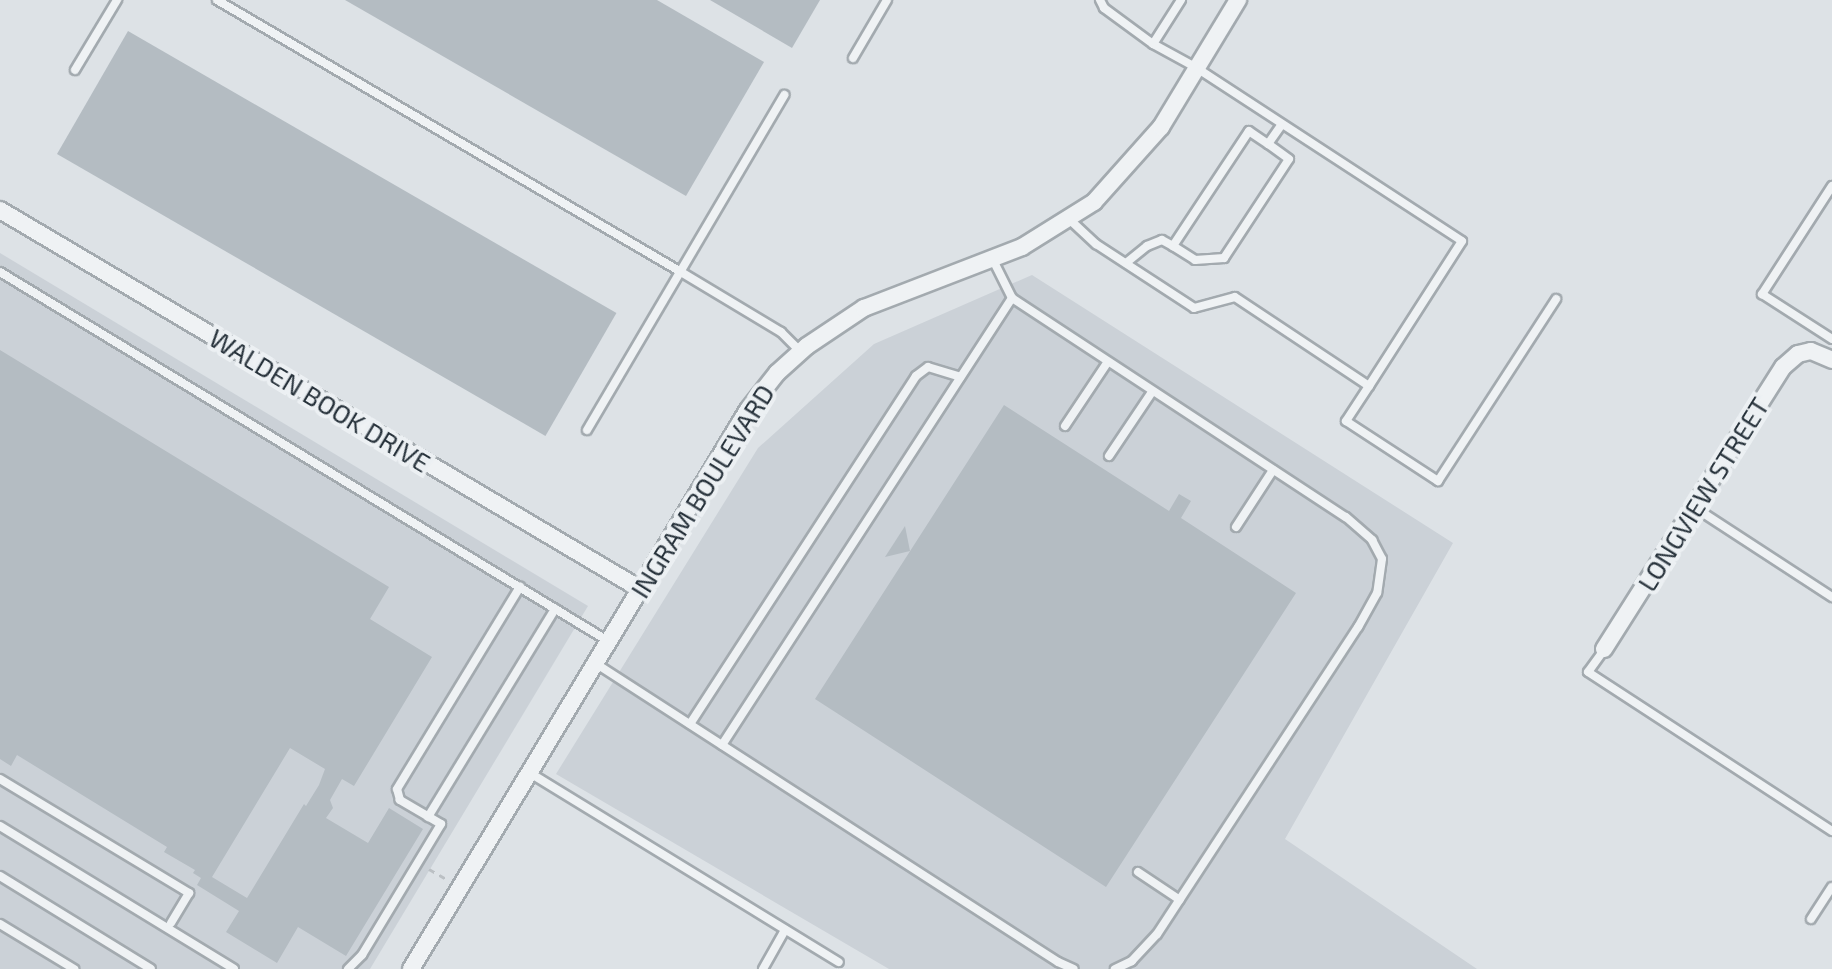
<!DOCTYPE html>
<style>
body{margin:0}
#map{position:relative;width:1832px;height:969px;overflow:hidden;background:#dde2e6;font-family:"Exo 2",sans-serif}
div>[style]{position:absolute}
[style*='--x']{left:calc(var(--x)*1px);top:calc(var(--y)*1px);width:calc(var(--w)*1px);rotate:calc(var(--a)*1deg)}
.built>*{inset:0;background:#cbd1d7}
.building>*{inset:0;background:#b4bcc2;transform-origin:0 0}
.path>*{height:3px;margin-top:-1.5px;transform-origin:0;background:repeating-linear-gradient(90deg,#bbc0c4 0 6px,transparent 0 12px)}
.roads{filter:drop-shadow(2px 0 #a3aaaf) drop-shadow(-2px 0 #a3aaaf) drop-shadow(0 2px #a3aaaf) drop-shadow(0 -2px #a3aaaf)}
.lane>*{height:8px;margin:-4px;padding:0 4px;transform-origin:4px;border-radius:4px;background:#eff2f4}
.street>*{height:16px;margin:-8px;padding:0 8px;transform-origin:8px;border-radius:8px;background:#eff2f4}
span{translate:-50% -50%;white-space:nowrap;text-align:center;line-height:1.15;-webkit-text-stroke:8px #ecf0f3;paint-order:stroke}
.street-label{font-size:26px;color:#27323b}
</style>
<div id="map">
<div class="built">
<i style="clip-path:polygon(0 253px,588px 606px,370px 969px,0 969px)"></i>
<i style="clip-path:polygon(1032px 275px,1453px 543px,1285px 839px,1477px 969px,889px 969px,556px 774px,758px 448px,874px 344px)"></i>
</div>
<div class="building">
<i style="clip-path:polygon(345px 0,657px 0,764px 62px,686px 196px)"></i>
<i style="clip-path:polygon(710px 0,820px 0,792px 48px)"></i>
<i style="left:128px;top:31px;width:564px;height:142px;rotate:30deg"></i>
<i style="clip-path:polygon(evenodd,0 350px,389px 587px,370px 619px,432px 657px,354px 786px,342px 779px,330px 800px,333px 808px,326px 818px,368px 843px,389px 808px,423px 829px,346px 956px,298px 927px,277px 963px,226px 932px,239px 911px,197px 885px,201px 878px,193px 873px,195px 870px,164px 852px,167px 847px,17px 755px,11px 766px,0 759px,0 350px,290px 748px,325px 769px,319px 785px,306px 806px,304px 804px,247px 898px,212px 877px,290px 748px)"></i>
<i style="clip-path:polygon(1004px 405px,1169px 511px,1179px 494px,1191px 501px,1181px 518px,1296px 593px,1106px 887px,815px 699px)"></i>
<i style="clip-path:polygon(905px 526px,910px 551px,885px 557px)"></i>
</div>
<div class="path">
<i style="--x:429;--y:869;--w:20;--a:30"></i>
</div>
<div class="roads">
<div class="lane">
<i style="--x:217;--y:0;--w:538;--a:30.38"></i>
<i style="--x:681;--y:272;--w:117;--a:31"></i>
<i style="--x:781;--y:332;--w:27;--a:45"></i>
<i style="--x:1100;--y:0;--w:9;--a:63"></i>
<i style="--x:1104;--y:8;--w:61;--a:36.3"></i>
<i style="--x:853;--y:58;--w:67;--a:-59.6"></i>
<i style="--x:75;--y:70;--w:82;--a:-59"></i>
<i style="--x:1268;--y:144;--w:23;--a:-146"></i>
<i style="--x:1249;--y:131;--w:138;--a:123.5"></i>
<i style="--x:1173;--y:246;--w:26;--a:32"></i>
<i style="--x:1195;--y:260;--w:29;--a:-4"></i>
<i style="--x:1224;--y:258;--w:118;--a:-56.7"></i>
<i style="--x:1289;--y:159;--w:26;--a:-144"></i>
<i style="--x:1268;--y:144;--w:24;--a:-55"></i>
<i style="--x:1832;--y:186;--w:129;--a:122.9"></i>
<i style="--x:1762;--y:294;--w:83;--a:32.7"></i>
<i style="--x:1069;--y:219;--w:37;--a:43"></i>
<i style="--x:1096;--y:244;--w:117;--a:33.1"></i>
<i style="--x:1194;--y:308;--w:42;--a:-15"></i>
<i style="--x:1235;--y:297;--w:161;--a:33.6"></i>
<i style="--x:1369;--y:386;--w:172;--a:-57.3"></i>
<i style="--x:1462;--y:241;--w:316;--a:-146.9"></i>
<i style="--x:1197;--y:68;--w:50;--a:-151.4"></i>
<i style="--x:1153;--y:44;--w:52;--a:-57.5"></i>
<i style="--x:992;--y:258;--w:45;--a:63.4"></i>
<i style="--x:1012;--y:298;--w:399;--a:33.3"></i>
<i style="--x:1346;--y:517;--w:35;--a:41"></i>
<i style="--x:1372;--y:540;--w:21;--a:62"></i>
<i style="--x:1382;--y:559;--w:34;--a:98"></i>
<i style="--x:1377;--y:593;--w:39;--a:119"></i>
<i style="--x:1358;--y:627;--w:367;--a:123.2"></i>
<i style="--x:1157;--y:934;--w:37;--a:133"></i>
<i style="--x:1132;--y:961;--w:19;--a:155"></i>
<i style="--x:1126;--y:263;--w:27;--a:-39"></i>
<i style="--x:1147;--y:246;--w:16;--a:-22"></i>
<i style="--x:1162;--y:240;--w:13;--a:29"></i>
<i style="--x:0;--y:272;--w:711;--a:31.25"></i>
<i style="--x:1369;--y:386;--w:42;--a:123.3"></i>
<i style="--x:1346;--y:421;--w:110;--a:33.1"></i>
<i style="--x:1438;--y:481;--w:217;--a:-57"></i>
<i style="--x:1065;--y:426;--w:76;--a:-56.3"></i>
<i style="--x:587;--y:430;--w:389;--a:-59.5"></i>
<i style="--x:1109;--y:456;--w:77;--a:-56.1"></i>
<i style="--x:1694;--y:507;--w:165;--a:33.1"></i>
<i style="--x:1236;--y:527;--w:68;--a:-57"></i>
<i style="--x:1604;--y:650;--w:27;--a:126"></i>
<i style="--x:1588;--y:672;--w:291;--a:33.1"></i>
<i style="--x:595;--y:663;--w:551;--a:32.85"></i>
<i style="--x:1058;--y:962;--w:17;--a:24"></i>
<i style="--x:690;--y:724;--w:415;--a:-57"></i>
<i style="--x:916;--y:376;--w:15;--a:-37"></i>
<i style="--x:928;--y:367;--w:34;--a:17"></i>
<i style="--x:722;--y:745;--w:533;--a:-57.03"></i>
<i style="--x:530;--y:773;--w:362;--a:31.5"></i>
<i style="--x:0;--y:779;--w:221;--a:31.1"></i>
<i style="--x:189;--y:893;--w:35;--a:121"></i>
<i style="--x:428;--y:817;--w:244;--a:-58.6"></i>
<i style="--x:0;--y:826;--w:274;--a:31.4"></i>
<i style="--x:1138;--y:872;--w:50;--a:33.7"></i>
<i style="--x:0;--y:876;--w:177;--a:31.6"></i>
<i style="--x:1811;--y:919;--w:38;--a:-57"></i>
<i style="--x:0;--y:924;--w:87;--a:31.3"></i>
<i style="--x:348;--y:969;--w:20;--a:-45"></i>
<i style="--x:362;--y:955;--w:153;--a:-58.9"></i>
<i style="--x:441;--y:824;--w:48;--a:-149.7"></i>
<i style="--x:400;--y:800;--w:11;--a:-105"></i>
<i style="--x:397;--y:789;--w:237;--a:-58.7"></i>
<i style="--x:763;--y:969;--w:45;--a:-60.6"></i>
</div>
<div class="street">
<i style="--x:0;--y:210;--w:744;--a:30.63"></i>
<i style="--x:1604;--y:649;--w:334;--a:-57.6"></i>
<i style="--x:1783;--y:367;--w:20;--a:-41"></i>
<i style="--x:1798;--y:354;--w:13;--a:-13"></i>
<i style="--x:1811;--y:351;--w:23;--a:23"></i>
<i style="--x:411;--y:969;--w:653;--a:-58.92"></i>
<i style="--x:748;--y:410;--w:47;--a:-51.9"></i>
<i style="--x:777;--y:373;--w:40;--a:-42"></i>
<i style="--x:807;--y:346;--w:69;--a:-33.7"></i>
<i style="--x:864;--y:308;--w:169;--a:-21.1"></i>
<i style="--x:1022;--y:247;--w:85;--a:-32"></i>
<i style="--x:1094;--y:202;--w:101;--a:-48.2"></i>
<i style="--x:1161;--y:127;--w:149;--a:-58.8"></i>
</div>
</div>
<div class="street-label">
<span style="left:320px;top:400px;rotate:31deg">WALDEN BOOK DRIVE</span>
<span style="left:702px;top:491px;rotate:-58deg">INGRAM BOULEVARD</span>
<span style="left:1703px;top:494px;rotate:-58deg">LONGVIEW STREET</span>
</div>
</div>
